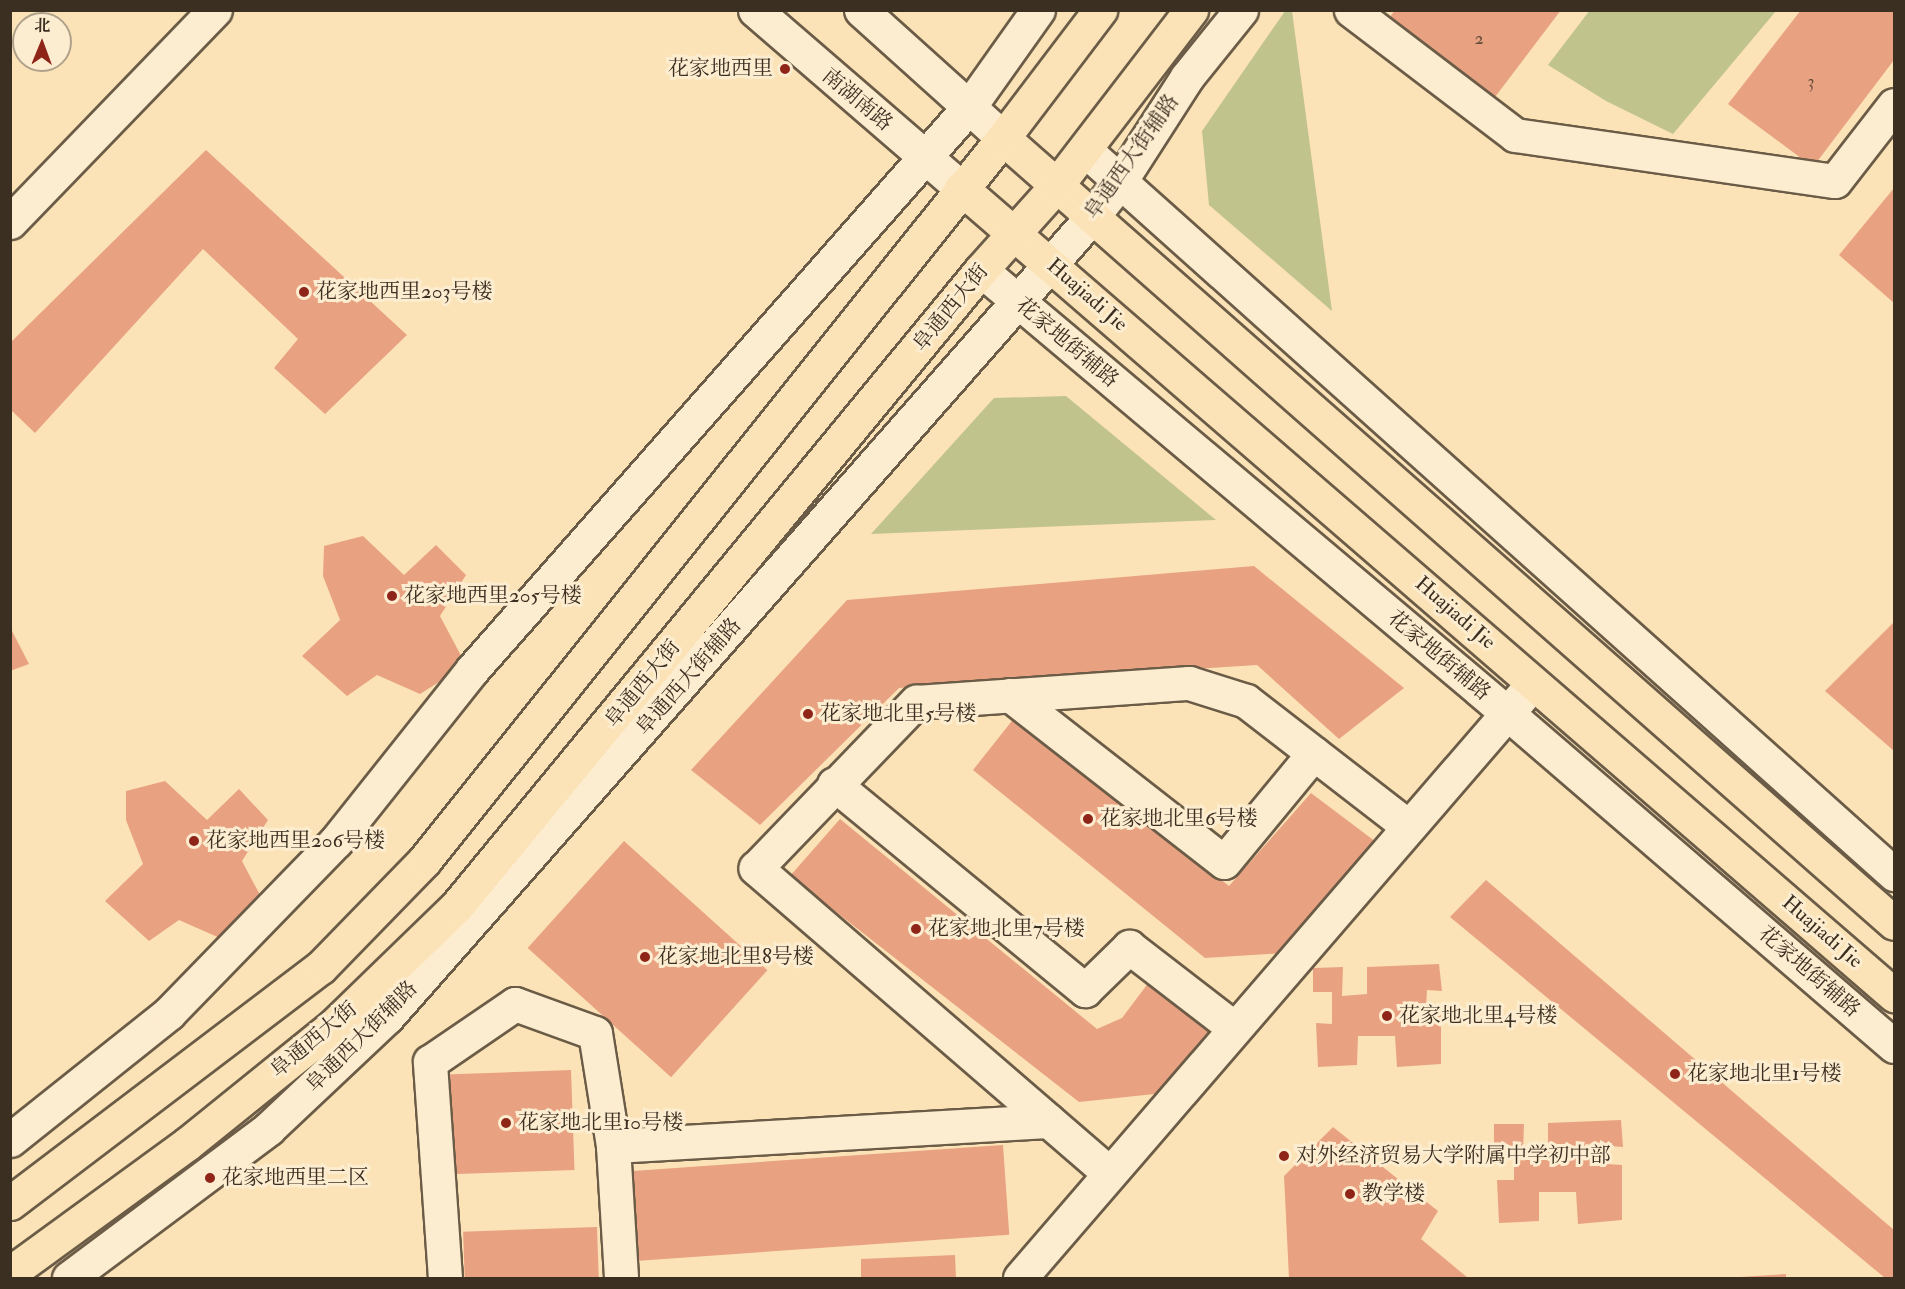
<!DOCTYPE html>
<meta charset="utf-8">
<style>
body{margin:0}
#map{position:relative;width:1905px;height:1289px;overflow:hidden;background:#fce3b7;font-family:"IM FELL Double Pica","Noto Serif SC",serif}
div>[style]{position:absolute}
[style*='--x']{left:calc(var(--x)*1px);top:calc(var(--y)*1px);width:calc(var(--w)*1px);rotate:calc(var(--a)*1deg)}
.green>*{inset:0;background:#c1c38d}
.building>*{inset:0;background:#e8a282;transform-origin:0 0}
.roads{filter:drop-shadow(2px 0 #6b5c47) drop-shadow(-2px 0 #6b5c47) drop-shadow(0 2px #6b5c47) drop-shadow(0 -2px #6b5c47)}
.minor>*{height:33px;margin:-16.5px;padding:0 16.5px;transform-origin:16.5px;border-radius:16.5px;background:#fdedd0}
.major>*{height:33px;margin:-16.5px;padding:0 16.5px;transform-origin:16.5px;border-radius:16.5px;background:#fce3b7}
.dots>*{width:16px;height:16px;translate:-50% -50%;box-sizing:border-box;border:3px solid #fdedd0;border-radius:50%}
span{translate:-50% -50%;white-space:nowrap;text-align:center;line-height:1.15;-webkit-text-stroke:6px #fdedd0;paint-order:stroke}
.number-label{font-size:18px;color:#664c3a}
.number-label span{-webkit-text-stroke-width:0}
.poi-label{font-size:21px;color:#3b2f22}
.right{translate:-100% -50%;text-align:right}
.left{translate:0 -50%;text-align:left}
.street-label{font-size:21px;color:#3b2f22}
.frame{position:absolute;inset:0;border:12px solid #3b2f22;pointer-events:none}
.north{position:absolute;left:12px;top:12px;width:60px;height:60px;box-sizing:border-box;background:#fdedd0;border:2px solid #afa18a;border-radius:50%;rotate:1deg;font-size:16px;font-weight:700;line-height:24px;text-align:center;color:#3b2f22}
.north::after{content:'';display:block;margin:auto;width:21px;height:27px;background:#8f2418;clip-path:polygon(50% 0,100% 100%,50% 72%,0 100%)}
</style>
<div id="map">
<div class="green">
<i style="clip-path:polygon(1590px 10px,1776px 10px,1776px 11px,1673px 134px,1606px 101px,1548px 65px)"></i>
<i style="clip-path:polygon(1285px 11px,1292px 11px,1332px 311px,1209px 205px,1202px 131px)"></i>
<i style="clip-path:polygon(1066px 396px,1216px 520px,871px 534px,994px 398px)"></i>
</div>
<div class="building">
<i style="clip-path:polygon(1395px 10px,1561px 10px,1495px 97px,1390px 17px)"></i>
<i style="clip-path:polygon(1801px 10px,1894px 10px,1894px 60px,1813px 167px,1728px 104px)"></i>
<i style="clip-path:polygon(206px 150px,407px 335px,325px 414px,274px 368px,298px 339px,203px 249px,35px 433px,10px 409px,10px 343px)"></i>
<i style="clip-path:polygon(1894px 188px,1894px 303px,1839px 255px)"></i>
<i style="clip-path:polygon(363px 536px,404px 575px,436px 545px,466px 575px,440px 616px,466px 665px,420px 694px,377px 675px,347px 696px,302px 656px,340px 620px,323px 576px,324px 546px)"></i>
<i style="clip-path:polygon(1254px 566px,1404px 688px,1339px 739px,1257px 665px,899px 688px,760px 825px,691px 770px,847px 600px)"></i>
<i style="clip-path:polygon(1894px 622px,1894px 751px,1825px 691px)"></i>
<i style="clip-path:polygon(10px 627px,29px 664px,10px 671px)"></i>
<i style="clip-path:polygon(1015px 717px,1229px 886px,1311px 793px,1380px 845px,1284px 953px,1205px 958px,973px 770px)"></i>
<i style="clip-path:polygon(165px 781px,207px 820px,239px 789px,268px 820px,242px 861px,268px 910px,222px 939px,179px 920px,149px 941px,105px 901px,143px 864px,126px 820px,126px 791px)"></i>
<i style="clip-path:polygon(840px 819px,1097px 1029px,1122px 1018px,1149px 982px,1216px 1036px,1164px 1093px,1079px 1102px,790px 876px)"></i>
<i style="left:624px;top:841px;width:193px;height:144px;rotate:42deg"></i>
<i style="clip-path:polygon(1486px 880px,1894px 1230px,1894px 1278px,1885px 1278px,1450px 917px)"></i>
<i style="clip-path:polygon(1439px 964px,1442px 991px,1427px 990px,1426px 1008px,1441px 1009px,1441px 1064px,1397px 1067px,1395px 1036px,1358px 1036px,1357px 1065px,1318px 1067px,1316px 1023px,1332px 1024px,1332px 992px,1313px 992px,1313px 968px,1343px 967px,1342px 996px,1367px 994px,1367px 967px)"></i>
<i style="left:571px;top:1070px;width:100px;height:133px;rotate:88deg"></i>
<i style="clip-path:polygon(1621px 1120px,1623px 1147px,1608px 1146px,1607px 1164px,1622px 1165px,1622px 1220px,1578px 1224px,1576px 1192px,1539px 1192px,1539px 1221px,1499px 1223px,1497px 1180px,1514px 1180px,1514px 1148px,1494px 1148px,1494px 1124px,1524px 1124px,1523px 1152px,1548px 1151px,1548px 1123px)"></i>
<i style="clip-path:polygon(1333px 1127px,1438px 1211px,1421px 1239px,1468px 1278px,1289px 1278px,1284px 1176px)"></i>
<i style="left:1003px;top:1145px;width:90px;height:371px;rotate:86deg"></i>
<i style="left:597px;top:1227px;width:51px;height:134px;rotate:88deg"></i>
<i style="clip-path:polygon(955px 1255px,956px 1278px,861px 1278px,861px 1259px)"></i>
<i style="clip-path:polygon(1786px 1274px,1786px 1278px,1740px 1278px,1740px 1277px)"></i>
</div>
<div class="roads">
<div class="minor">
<i style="--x:755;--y:10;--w:272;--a:40.8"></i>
<i style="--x:861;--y:10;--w:191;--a:42"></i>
<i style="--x:1351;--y:10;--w:206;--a:37.3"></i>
<i style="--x:1515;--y:135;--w:323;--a:8.2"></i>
<i style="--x:1835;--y:181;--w:96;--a:-52.2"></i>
<i style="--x:1085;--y:150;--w:1086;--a:41.83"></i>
<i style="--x:10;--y:222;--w:295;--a:-46"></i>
<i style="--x:981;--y:270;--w:686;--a:40.09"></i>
<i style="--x:1506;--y:712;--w:512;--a:40.72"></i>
<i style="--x:1010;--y:695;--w:271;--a:38"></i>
<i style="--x:1224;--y:862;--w:141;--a:-50.5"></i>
<i style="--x:834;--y:784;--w:325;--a:39.4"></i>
<i style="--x:1085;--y:990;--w:62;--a:-44.3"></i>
<i style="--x:1129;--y:947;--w:133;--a:37.6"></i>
<i style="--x:10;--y:1140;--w:203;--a:-38.6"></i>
<i style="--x:169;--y:1013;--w:240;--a:-45.8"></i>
<i style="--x:336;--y:841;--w:218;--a:-51.5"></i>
<i style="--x:472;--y:670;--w:751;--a:-48.56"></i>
<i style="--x:969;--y:107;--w:119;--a:-54.6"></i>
<i style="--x:613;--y:1146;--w:436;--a:-3.3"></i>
<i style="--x:1109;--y:1173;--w:467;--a:-139.2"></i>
<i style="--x:756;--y:868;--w:231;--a:-46.1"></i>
<i style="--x:916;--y:702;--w:274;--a:-4"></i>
<i style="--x:1189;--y:683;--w:60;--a:17.5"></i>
<i style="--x:1246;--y:701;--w:205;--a:37.7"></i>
<i style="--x:69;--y:1278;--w:249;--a:-36.8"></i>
<i style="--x:268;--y:1129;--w:163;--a:-43.3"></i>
<i style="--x:387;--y:1017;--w:1065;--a:-48.62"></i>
<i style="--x:1091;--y:218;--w:45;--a:-51.3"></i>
<i style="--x:1119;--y:183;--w:126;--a:-57.3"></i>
<i style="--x:1187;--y:77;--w:86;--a:-51.1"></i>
<i style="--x:445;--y:1278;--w:217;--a:-94"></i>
<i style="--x:430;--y:1062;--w:103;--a:-34.3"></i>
<i style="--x:515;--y:1004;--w:85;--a:19.9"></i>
<i style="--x:595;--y:1033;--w:114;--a:80.9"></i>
<i style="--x:613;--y:1146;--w:132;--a:86.5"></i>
<i style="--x:1020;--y:1278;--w:769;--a:-49.22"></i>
</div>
<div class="major">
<i style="--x:1003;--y:138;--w:1187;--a:41.38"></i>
<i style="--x:961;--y:188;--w:1234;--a:40.86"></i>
<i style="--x:10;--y:1203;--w:390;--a:-37.2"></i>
<i style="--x:321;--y:967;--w:148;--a:-45.8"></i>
<i style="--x:424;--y:861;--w:926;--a:-51.31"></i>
<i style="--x:1003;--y:138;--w:161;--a:-52.8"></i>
<i style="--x:10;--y:1273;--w:219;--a:-36.1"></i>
<i style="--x:187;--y:1144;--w:186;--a:-38.9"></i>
<i style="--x:332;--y:1027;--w:173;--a:-44.1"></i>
<i style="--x:456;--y:907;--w:825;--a:-50.51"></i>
<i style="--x:981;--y:270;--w:113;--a:-48.2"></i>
<i style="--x:1056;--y:186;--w:222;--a:-52.5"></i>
</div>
</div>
<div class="dots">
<i style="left:785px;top:69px;background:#8f2418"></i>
<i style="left:304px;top:292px;background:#8f2418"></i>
<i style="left:392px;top:596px;background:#8f2418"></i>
<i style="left:808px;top:714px;background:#8f2418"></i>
<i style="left:1088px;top:819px;background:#8f2418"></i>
<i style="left:194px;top:841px;background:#8f2418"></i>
<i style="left:916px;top:929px;background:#8f2418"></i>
<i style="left:645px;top:957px;background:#8f2418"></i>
<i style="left:1387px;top:1016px;background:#8f2418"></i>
<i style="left:1675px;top:1074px;background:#8f2418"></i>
<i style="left:506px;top:1123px;background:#8f2418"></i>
<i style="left:1284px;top:1156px;background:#8f2418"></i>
<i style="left:210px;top:1178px;background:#8f2418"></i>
<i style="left:1350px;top:1194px;background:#8f2418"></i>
</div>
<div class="number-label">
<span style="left:1479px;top:39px">2</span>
<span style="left:1811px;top:82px">3</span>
</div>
<div class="poi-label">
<span class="right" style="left:773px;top:69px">花家地西里</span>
<span class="left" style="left:316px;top:292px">花家地西里203号楼</span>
<span class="left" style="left:404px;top:596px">花家地西里205号楼</span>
<span class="left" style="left:820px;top:714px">花家地北里5号楼</span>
<span class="left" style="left:1100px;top:819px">花家地北里6号楼</span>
<span class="left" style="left:206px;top:841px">花家地西里206号楼</span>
<span class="left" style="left:928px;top:929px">花家地北里7号楼</span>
<span class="left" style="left:657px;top:957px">花家地北里8号楼</span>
<span class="left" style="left:1399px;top:1016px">花家地北里4号楼</span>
<span class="left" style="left:1687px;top:1074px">花家地北里1号楼</span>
<span class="left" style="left:518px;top:1123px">花家地北里10号楼</span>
<span class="left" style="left:1296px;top:1156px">对外经济贸易大学附属中学初中部</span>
<span class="left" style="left:222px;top:1178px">花家地西里二区</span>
<span class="left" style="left:1362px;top:1194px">教学楼</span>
</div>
<div class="street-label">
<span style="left:857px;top:100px;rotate:40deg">南湖南路</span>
<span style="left:1132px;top:157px;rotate:-55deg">阜通西大街辅路</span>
<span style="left:1087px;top:295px;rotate:41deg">Huajiadi Jie</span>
<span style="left:951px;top:308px;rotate:-51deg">阜通西大街</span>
<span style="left:1067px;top:343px;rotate:40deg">花家地街辅路</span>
<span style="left:1455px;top:613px;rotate:41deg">Huajiadi Jie</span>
<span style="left:1439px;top:656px;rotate:40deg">花家地街辅路</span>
<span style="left:689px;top:677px;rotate:-49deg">阜通西大街辅路</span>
<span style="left:643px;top:684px;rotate:-51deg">阜通西大街</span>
<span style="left:1822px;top:932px;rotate:41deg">Huajiadi Jie</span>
<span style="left:1809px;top:972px;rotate:41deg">花家地街辅路</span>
<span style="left:362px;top:1037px;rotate:-45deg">阜通西大街辅路</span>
<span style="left:314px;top:1040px;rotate:-40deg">阜通西大街</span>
</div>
<div class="frame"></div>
<div class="north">北</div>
</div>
